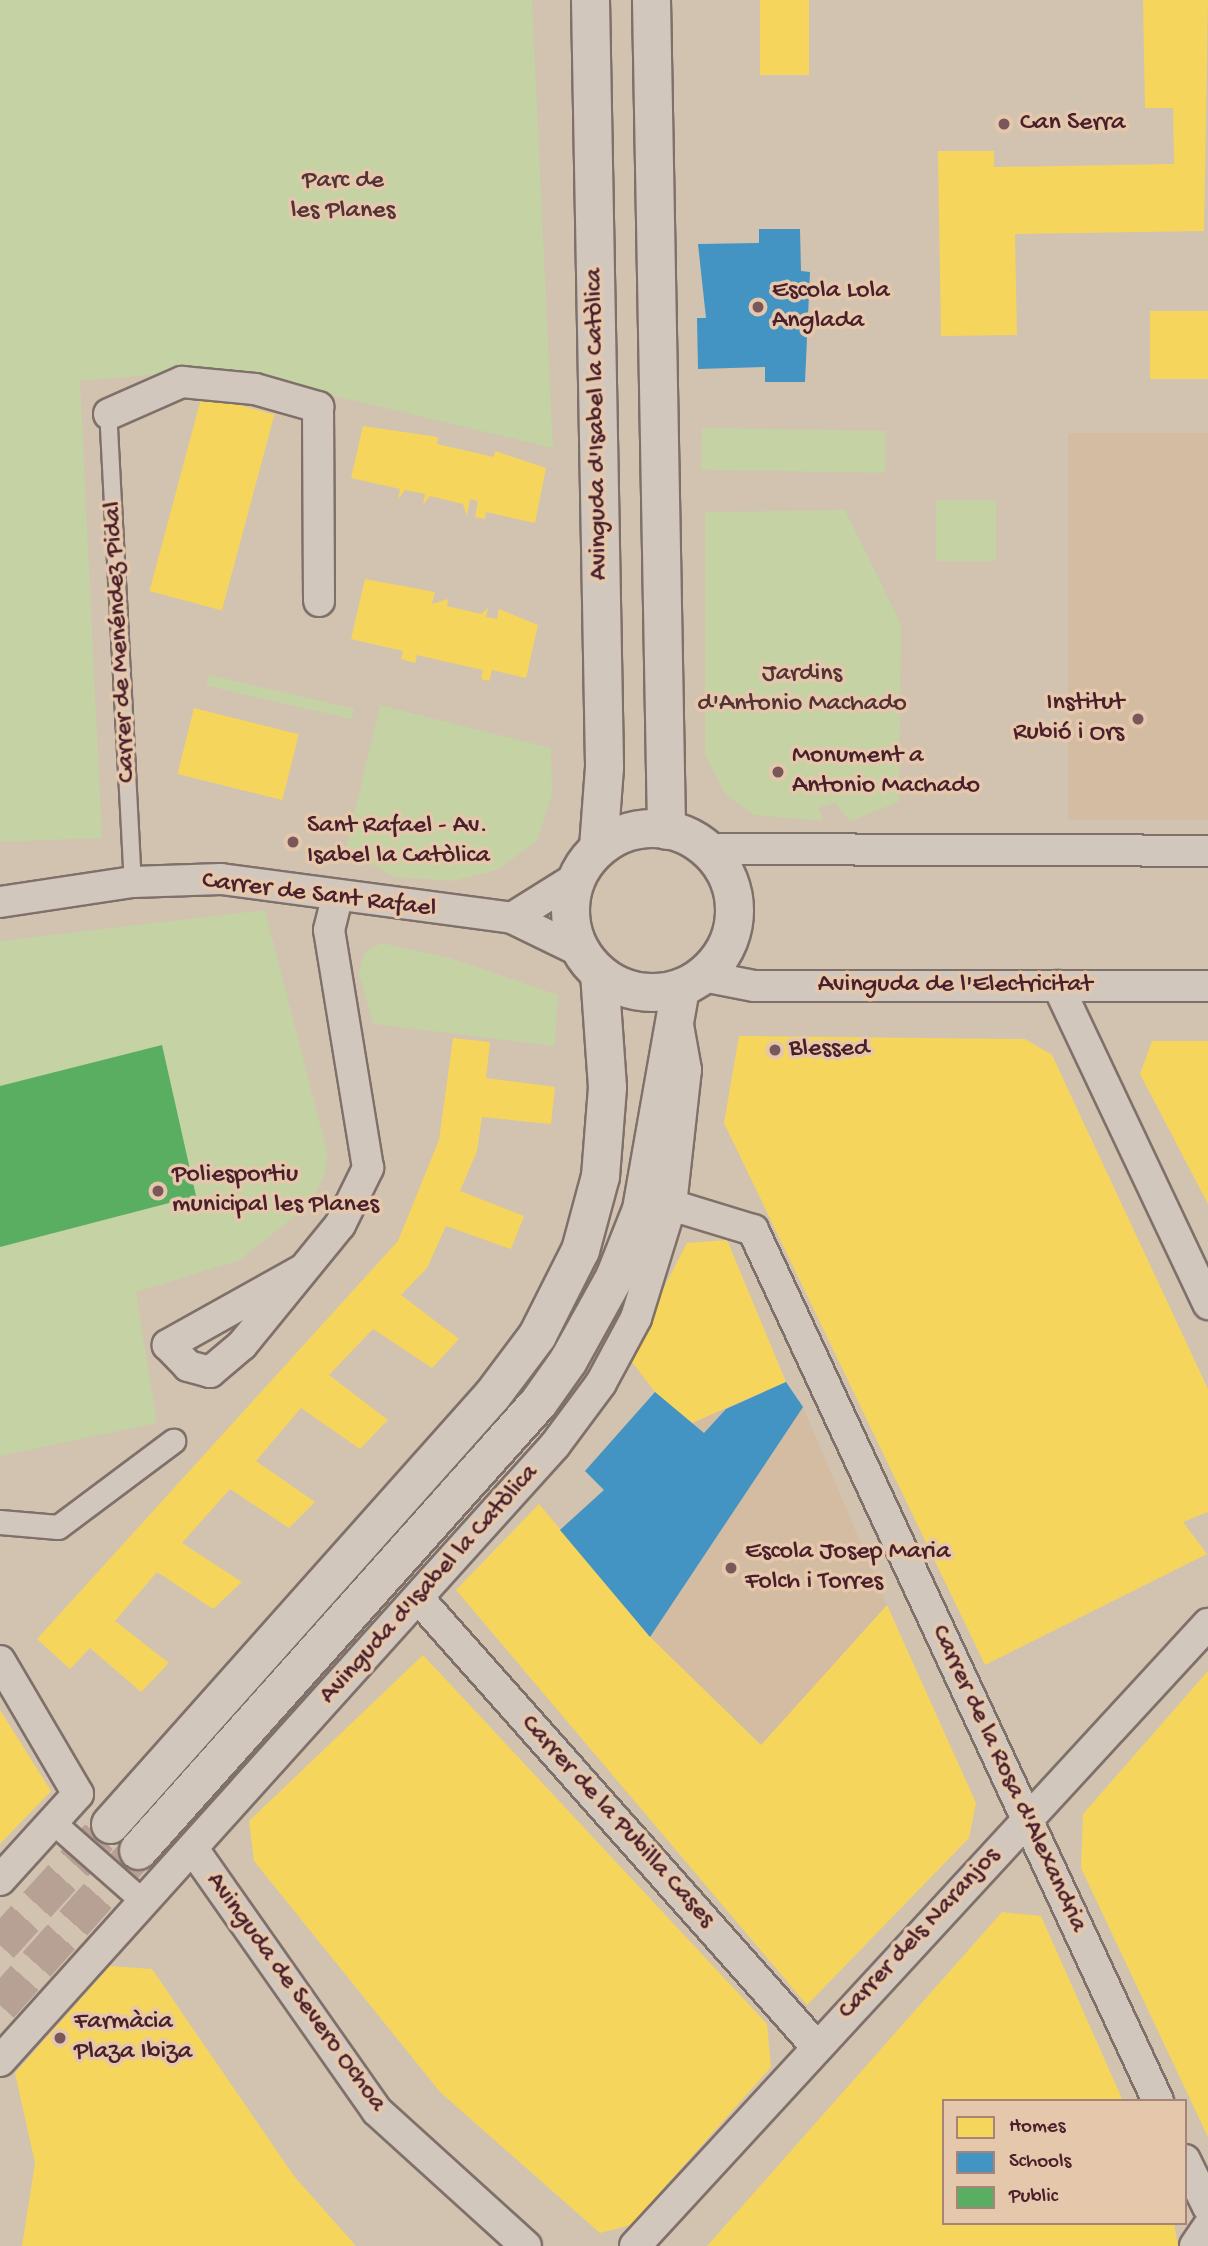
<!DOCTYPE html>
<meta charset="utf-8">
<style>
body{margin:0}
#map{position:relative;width:1208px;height:2246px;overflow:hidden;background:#d2c2b0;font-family:"Gochi Hand",sans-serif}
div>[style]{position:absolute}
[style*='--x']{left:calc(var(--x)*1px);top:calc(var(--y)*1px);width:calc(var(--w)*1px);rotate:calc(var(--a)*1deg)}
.built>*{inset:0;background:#d3bca2;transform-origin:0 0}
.green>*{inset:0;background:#c4d2a4;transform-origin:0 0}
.homes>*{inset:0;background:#f6d55c;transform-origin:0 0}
.schools>*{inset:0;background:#4393c3}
.public>*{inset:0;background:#5aae61}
.tertiary-tunnel>*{height:37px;margin-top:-18.5px;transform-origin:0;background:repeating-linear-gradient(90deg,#b7a195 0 37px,transparent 0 55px)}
.roads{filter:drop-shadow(2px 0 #80706a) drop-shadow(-2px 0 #80706a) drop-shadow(0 2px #80706a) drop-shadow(0 -2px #80706a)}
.service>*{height:16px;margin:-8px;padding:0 8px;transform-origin:8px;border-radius:8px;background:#d2c7bd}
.pedestrian>*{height:23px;margin:-11.5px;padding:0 11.5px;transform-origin:11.5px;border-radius:11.5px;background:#d2c7bd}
.minor>*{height:30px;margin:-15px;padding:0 15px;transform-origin:15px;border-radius:15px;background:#d2c7bd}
.tertiary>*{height:37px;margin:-18.5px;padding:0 18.5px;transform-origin:18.5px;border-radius:18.5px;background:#d2c7bd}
.tertiary>.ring{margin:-18.5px;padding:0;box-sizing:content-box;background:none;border:37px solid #d2c7bd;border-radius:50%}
.dots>*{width:19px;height:19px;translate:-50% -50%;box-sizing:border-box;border:4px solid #e5c8ac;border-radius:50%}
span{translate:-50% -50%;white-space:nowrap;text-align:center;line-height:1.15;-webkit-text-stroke:7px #e5c8ac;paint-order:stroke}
.poi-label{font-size:26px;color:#4a1f2b}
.left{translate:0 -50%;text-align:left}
.right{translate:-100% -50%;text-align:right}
.park-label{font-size:26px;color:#553236}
.street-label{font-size:26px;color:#4a1f2b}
.legend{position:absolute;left:942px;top:2099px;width:245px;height:126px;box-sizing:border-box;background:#e5c8ac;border:2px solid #a78478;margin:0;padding:9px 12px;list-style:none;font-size:21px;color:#4a1f2b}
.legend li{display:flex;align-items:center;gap:14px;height:35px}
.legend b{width:35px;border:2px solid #a78478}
</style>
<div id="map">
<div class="built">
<i style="left:1068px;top:433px;width:140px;height:387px"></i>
<i style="clip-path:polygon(786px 1382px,803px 1407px,887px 1605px,761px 1745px,650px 1637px,560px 1530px,603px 1490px,585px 1471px,655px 1392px,692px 1423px)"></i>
</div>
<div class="green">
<i style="clip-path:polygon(0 0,532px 0,553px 448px,288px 385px,186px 372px,80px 381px,102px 838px,0 842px)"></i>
<i style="left:886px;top:431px;width:42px;height:184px;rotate:91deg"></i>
<i style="left:936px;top:500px;width:60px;height:61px"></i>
<i style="clip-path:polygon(845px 510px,901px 624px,899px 802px,850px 821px,835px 803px,818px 808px,823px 821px,754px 815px,727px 796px,705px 756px,705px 512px)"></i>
<i style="left:209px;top:675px;width:149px;height:11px;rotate:13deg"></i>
<i style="clip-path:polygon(380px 705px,551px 748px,552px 795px,537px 841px,497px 870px,453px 881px,394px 877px,365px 860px,344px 857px)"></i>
<i style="clip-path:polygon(265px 910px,328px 1156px,324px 1177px,310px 1204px,240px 1260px,136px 1292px,157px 1423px,0 1456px,0 941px)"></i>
<i style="clip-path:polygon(381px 943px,450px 958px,558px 995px,555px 1046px,373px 1024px,359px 973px,364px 953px)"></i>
</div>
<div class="homes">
<i style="left:760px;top:0;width:49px;height:75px"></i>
<i style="clip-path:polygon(1143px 0,1208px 0,1204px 231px,1015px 234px,1017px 335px,941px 336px,938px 151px,994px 151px,994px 167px,1174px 164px,1173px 108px,1145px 108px)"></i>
<i style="left:1150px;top:311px;width:58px;height:68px"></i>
<i style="left:202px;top:395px;width:75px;height:203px;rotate:15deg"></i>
<i style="clip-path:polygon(363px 426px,438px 437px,437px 444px,494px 457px,495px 451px,546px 468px,535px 523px,486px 512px,485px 519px,475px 517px,478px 501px,470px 499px,467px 516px,463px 504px,430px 496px,423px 505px,425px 494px,405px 490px,398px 499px,400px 489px,351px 478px)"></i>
<i style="clip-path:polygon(365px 579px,435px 592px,432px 604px,448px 599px,447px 606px,481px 614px,488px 608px,486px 617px,497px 619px,499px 609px,538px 625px,526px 678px,492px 670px,489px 681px,481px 679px,483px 670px,417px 655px,415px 663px,401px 659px,403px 651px,351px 639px)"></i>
<i style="left:194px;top:708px;width:108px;height:68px;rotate:14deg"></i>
<i style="clip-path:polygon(739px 1036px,1025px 1039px,1052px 1055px,1208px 1389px,1208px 1512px,1183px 1522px,1207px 1554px,985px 1665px,724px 1123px)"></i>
<i style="clip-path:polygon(453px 1038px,490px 1042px,486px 1078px,555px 1087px,551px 1124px,482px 1117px,477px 1151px,460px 1191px,524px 1216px,511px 1249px,446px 1226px,427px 1268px,401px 1295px,459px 1339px,432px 1368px,373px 1329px,329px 1375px,388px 1420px,360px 1449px,301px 1408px,256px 1461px,315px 1502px,289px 1528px,230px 1489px,182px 1543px,242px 1582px,213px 1609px,157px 1572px,115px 1621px,169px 1663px,141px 1692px,90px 1648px,70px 1669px,37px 1639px,398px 1241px,439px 1140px)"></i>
<i style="clip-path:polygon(1152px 1041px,1208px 1041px,1208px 1204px,1140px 1074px)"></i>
<i style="clip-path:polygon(727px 1240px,786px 1382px,692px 1423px,655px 1392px,628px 1357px,687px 1243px)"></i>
<i style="clip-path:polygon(539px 1504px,650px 1637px,761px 1745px,887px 1605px,976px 1803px,969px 1838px,807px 2005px,456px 1590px)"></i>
<i style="clip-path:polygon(423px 1655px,767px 2024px,771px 2067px,631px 2225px,600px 2233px,440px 2092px,254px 1861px,249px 1821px)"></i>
<i style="clip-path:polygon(1208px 1671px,1208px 2137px,1081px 1868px,1083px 1814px)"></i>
<i style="clip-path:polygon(0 1710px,51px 1791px,0 1844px)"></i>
<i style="clip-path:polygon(1002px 1912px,1041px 1916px,1123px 2101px,944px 2101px,944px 2223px,1174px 2223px,1178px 2246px,707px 2246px)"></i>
<i style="clip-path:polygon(110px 1966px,152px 1969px,294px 2176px,356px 2246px,22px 2246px,35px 2163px,15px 2073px)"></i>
</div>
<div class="schools">
<i style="clip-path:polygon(759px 229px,800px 229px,801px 271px,810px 272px,805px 382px,765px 382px,765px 367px,698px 369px,697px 318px,706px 318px,698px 244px,759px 243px)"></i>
<i style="clip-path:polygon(786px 1382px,803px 1407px,650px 1637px,560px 1530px,604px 1490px,585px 1471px,655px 1392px,704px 1433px,726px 1409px)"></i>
</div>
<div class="public">
<i style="clip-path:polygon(162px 1045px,196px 1196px,0 1247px,0 1086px)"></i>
</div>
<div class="tertiary-tunnel">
<i style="--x:0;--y:1945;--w:164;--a:-47.7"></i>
<i style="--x:0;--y:2005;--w:208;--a:-48.3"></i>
</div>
<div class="roads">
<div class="service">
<i style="--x:108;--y:409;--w:474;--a:87"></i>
</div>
<div class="pedestrian">
<i style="--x:0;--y:1522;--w:58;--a:4.9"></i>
<i style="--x:58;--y:1527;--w:144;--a:-36.8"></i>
<i style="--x:54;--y:1823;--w:112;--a:41.4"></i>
</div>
<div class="minor">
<i style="--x:109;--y:414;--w:80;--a:-23.7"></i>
<i style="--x:182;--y:382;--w:73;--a:5.5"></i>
<i style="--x:255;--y:389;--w:66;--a:15.9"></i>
<i style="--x:318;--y:407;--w:194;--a:89.7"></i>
<i style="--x:709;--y:849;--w:499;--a:0.2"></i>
<i style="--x:0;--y:902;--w:134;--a:-8.6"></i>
<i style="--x:133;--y:882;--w:88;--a:-2"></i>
<i style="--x:221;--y:879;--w:294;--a:7.6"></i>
<i style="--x:512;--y:918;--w:76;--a:25.9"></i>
<i style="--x:512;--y:918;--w:75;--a:-32"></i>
<i style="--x:703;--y:976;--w:52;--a:11.1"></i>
<i style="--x:754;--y:986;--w:454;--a:0"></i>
<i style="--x:1058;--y:986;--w:352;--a:64.7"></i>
<i style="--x:671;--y:1205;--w:86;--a:17"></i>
<i style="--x:753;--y:1230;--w:961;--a:65.06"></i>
<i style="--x:302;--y:1270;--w:154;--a:150.8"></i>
<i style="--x:168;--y:1345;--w:29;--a:46"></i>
<i style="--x:188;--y:1366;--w:23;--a:15"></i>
<i style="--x:210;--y:1372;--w:42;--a:-40.2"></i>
<i style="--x:242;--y:1345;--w:155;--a:-50.8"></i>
<i style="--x:340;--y:1225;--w:64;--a:-63.8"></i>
<i style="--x:368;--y:1168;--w:241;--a:-99.3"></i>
<i style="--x:329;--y:930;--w:36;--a:-76"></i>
<i style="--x:418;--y:1598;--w:598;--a:48.39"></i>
<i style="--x:0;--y:1661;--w:154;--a:59.6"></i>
<i style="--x:78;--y:1794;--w:116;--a:132.2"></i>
<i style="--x:193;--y:1849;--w:320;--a:54.9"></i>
<i style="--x:377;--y:2111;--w:201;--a:42.2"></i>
<i style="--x:0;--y:2061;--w:829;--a:-47.98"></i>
<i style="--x:555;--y:1445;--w:77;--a:-53.4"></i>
<i style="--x:601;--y:1383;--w:74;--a:-61.7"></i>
<i style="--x:636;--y:1318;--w:118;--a:-72.8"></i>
<i style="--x:671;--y:1205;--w:136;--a:-83.7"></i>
<i style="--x:686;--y:1070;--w:46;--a:-100.1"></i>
<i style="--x:1185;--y:2160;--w:52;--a:63.9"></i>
<i style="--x:635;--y:2246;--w:846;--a:-47.35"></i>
<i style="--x:1195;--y:2246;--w:23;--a:-56"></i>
</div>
<div class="tertiary">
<i style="--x:590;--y:0;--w:767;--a:88.95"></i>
<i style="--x:604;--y:767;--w:80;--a:94.3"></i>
<i style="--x:651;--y:0;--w:830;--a:88.96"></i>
<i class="ring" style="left:570px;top:828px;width:127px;height:127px"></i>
<i style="--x:110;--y:1824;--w:574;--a:-48.32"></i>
<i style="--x:492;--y:1395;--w:75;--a:-53.1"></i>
<i style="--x:537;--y:1335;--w:95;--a:-63.2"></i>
<i style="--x:580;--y:1250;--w:77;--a:-74.9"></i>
<i style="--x:600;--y:1176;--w:89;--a:-85.5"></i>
<i style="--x:607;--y:1087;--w:114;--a:-94"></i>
<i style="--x:138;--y:1850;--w:602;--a:-48.23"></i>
<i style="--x:539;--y:1401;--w:50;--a:-54.7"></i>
<i style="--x:568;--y:1360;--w:95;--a:-61"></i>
<i style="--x:614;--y:1277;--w:73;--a:-68.3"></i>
<i style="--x:641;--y:1209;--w:224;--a:-80"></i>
</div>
</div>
<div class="dots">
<i style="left:1004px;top:124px;background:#7a585a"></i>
<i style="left:758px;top:307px;background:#7a585a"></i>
<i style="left:1138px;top:719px;background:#7a585a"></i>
<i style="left:778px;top:772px;background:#7a585a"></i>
<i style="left:293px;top:842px;background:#7a585a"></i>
<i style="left:775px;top:1050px;background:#7a585a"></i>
<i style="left:158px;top:1191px;background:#7a585a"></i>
<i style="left:731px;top:1568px;background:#7a585a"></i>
<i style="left:60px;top:2038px;background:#7a585a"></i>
</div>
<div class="poi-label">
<span class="left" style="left:1020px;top:124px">Can Serra</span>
<span class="left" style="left:772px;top:307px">Escola Lola<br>Anglada</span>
<span class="right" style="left:1124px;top:719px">Institut<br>Rubió i Ors</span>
<span class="left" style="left:792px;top:772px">Monument a<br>Antonio Machado</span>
<span class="left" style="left:307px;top:842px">Sant Rafael - Av.<br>Isabel la Catòlica</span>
<span class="left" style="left:789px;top:1050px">Blessed</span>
<span class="left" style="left:172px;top:1191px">Poliesportiu<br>municipal les Planes</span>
<span class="left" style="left:745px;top:1568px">Escola Josep Maria<br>Folch i Torres</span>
<span class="left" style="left:74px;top:2038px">Farmàcia<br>Plaza Ibiza</span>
</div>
<div class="park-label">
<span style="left:343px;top:197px">Parc de<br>les Planes</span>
<span style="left:802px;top:690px">Jardins<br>d'Antonio Machado</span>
</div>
<div class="street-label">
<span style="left:598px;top:424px;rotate:-91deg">Avinguda d'Isabel la Catòlica</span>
<span style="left:121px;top:642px;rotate:-93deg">Carrer de Menéndez Pidal</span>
<span style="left:319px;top:896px;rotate:7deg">Carrer de Sant Rafael</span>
<span style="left:955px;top:986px">Avinguda de l'Electricitat</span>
<span style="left:430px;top:1585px;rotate:-48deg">Avinguda d'Isabel la Catòlica</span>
<span style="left:1008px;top:1779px;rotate:65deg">Carrer de la Rosa d'Alexandria</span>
<span style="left:617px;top:1822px;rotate:48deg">Carrer de la Pubilla Cases</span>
<span style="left:920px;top:1934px;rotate:-47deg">Carrer dels Naranjos</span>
<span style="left:295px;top:1993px;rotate:54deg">Avinguda de Severo Ochoa</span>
</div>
<ul class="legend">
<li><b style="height:19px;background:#f6d55c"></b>Homes</li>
<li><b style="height:19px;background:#4393c3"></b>Schools</li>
<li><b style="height:19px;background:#5aae61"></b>Public</li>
</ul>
</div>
